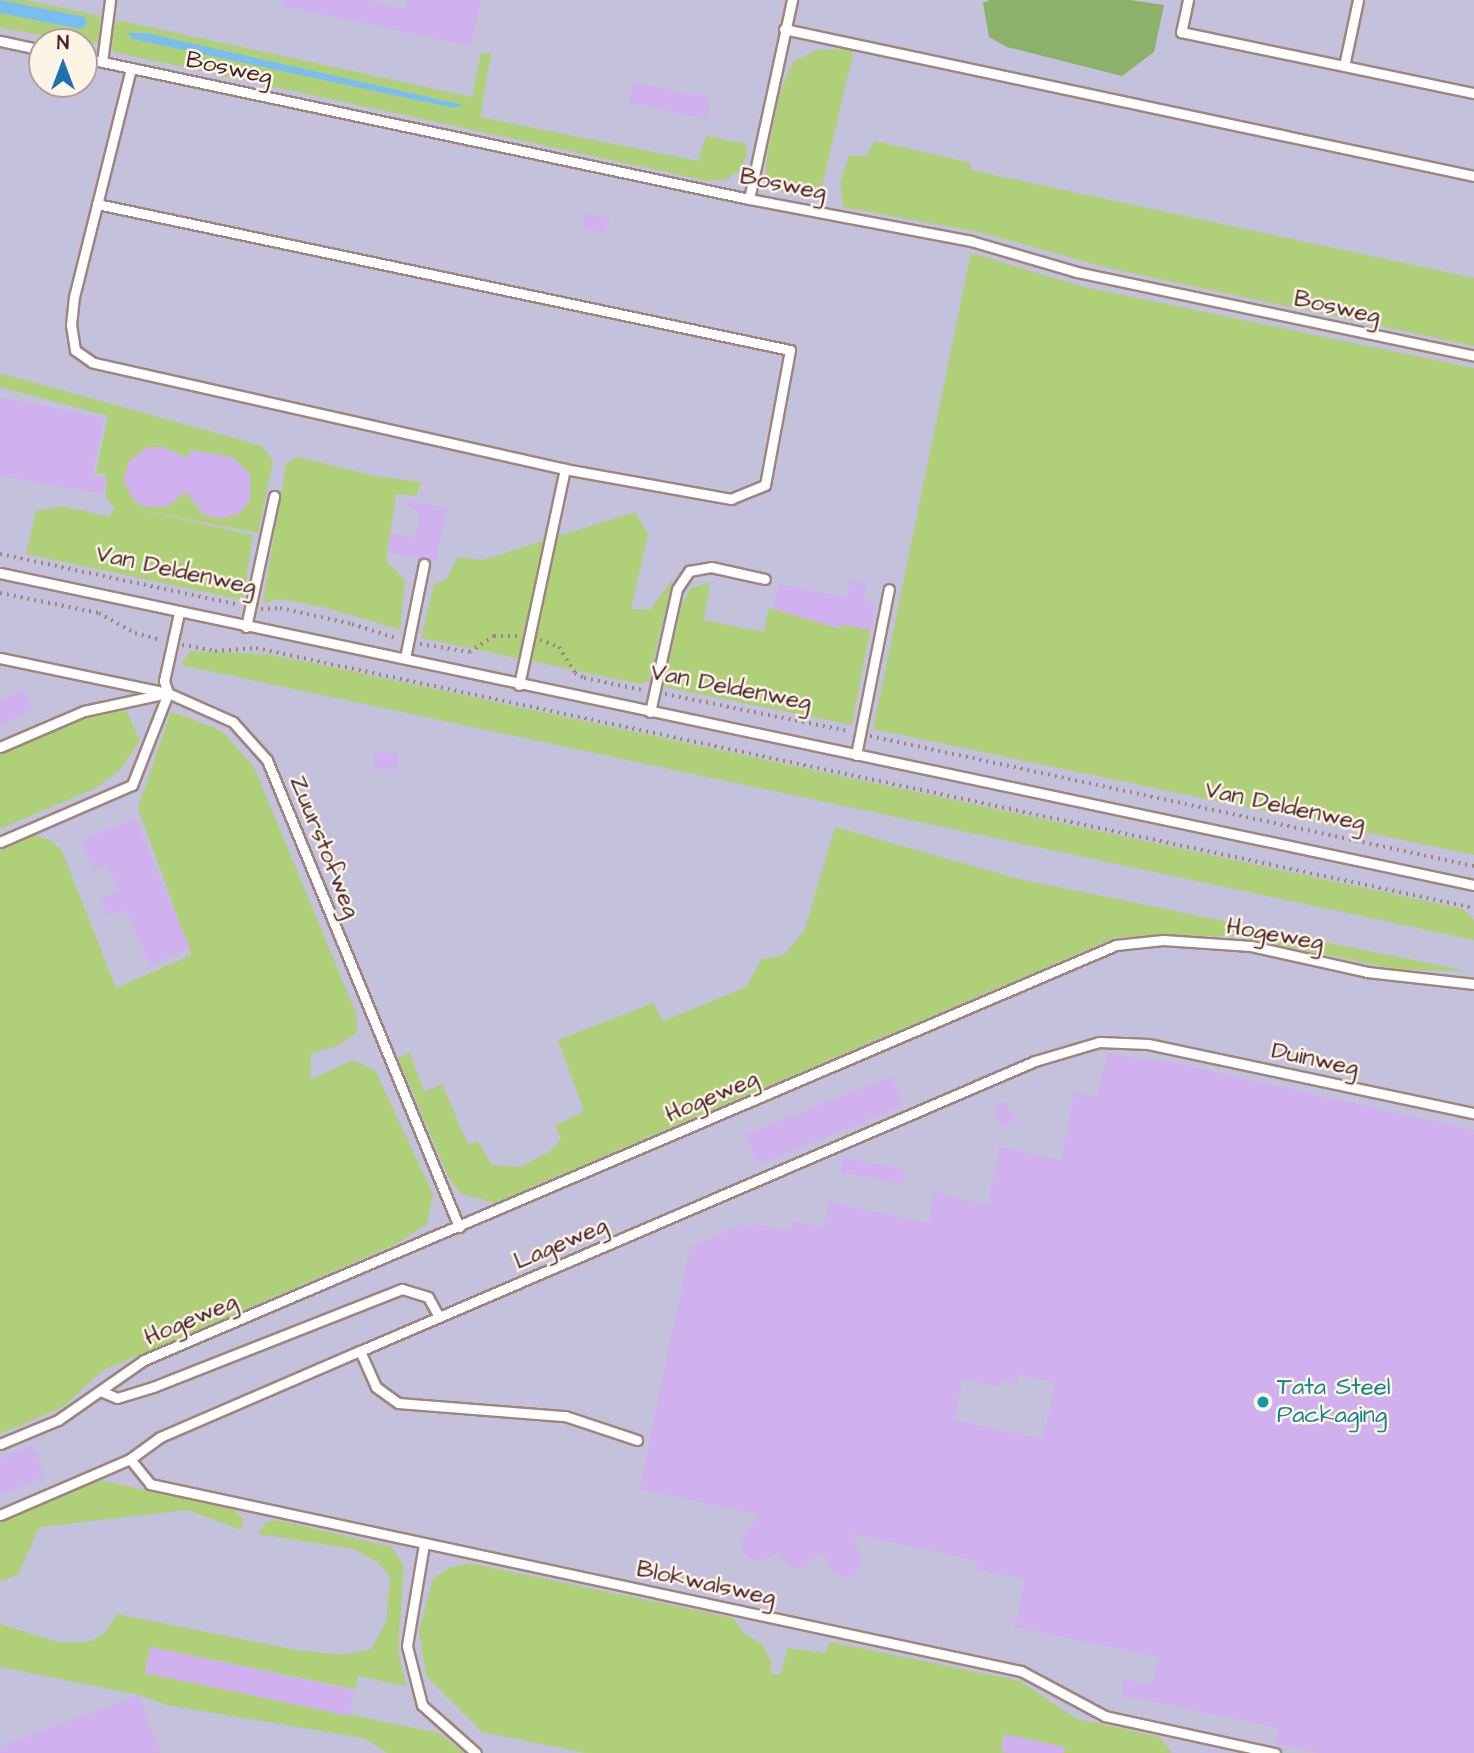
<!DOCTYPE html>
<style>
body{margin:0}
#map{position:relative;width:1474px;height:1753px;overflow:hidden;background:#f7ead2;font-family:"Architects Daughter",sans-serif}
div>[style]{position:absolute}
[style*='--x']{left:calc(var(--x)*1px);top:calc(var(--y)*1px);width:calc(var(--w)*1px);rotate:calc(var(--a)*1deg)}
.industrial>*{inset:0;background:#c3c1db}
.green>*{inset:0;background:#afd078}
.forest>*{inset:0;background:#8bb268}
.water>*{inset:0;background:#7abef1}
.building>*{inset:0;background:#d0b0ee;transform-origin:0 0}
.path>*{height:3.5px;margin-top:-1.75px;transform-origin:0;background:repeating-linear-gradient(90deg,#a0847e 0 2px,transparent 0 7px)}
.roads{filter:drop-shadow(2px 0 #a0847e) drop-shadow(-2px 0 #a0847e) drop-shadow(0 2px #a0847e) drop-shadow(0 -2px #a0847e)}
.lane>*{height:9px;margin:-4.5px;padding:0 4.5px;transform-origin:4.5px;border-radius:4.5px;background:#fff}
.dots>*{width:19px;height:19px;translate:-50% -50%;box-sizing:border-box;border:4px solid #fcf5e5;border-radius:50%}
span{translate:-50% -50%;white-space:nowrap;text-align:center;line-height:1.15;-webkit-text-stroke:5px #fcf5e5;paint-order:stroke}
.street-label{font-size:24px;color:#4a1f2b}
.culture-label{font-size:24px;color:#0d838f}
.left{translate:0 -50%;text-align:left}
.north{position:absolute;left:28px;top:28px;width:70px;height:70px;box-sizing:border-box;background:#fcf5e5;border:2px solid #b59f9b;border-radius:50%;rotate:0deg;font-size:19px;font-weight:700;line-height:28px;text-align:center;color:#4a1f2b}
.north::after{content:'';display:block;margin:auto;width:24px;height:32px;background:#1f6fb2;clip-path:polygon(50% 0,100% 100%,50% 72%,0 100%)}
</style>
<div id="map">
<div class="industrial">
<i style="clip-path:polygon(evenodd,0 0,1474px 0,1474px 1753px,0 1753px,0 0,42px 42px,84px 42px,84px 84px,42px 84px,42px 42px)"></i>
</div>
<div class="green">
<i style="clip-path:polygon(0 0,25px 0,100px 16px,99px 41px,86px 47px,84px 42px,0 28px)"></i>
<i style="clip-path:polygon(117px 20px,472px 97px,481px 53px,491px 54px,480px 117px,698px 161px,706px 136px,747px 144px,747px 153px,741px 169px,728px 179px,708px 181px,113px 52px,111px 37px)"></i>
<i style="clip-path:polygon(854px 49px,821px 191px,805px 197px,780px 192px,766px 179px,766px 161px,780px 92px,793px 62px,817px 50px)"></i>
<i style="clip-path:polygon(875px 141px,971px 163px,970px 170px,1474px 278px,1474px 346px,1108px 268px,983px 233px,843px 207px,840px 183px,849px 156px,866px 156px)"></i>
<i style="clip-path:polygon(971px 253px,1085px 287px,1474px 368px,1474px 855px,873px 729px)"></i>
<i style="clip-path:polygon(0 373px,262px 446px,273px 461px,258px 533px,120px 506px,253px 535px,243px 600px,26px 554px,36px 511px,63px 506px,110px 517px,114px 506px,106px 498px,106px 475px,96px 473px,108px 416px,0 387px)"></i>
<i style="clip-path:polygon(298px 457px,374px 476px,421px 482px,416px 496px,396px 494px,386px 561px,405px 580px,400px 630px,328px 608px,279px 599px,263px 603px,286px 464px)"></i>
<i style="clip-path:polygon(635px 512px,648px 534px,631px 609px,650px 610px,673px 578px,649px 681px,641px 684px,421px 638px,434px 584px,446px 580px,458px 557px,482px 560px)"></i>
<i style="clip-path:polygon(710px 582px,704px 620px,764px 632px,769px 608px,870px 630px,852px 725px,664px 687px,681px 606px,691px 588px)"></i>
<i style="clip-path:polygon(190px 651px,265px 654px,332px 667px,1463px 909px,1474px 920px,1474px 940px,181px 665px)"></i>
<i style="clip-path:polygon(124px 705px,140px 741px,119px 771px,94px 789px,0 829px,0 752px,89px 714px)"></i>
<i style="clip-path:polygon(171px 711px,222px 731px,254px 767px,356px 1013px,358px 1031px,338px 1046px,311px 1053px,310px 1080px,353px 1060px,375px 1070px,433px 1194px,427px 1224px,396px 1244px,102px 1371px,63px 1407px,0 1434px,0 850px,34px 835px,50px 840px,62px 851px,116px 988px,191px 955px,138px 808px)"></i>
<i style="clip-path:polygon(835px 827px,1019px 879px,1471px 972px,1395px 969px,1235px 936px,1117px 937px,494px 1203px,460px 1193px,449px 1178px,398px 1058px,410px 1053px,424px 1092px,442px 1084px,468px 1145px,478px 1141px,492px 1165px,520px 1167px,549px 1152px,561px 1139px,555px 1126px,584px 1111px,558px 1040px,653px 1003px,663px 1021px,746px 987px,761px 960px,785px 954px,805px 929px)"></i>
<i style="clip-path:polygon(100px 1480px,235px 1510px,243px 1520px,241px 1530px,188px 1510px,39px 1527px,18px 1575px,0 1581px,0 1523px)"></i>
<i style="clip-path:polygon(277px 1520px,392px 1547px,404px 1567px,398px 1650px,406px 1686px,358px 1676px,355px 1689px,151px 1647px,145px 1673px,439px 1733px,464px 1753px,388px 1753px,364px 1738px,166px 1705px,139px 1695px,0 1667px,0 1624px,57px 1642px,88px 1642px,103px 1635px,117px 1614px,296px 1650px,343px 1655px,371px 1649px,386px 1622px,390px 1577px,379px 1563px,354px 1549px,258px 1534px,266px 1522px)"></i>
<i style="clip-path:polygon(468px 1563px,733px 1618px,746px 1635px,762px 1644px,772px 1663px,770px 1673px,781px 1675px,787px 1648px,824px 1653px,831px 1642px,1020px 1681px,1077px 1719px,1160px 1737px,1172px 1753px,586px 1753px,482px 1732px,426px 1676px,419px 1631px,433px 1579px,449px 1568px)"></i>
</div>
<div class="forest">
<i style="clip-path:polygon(990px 0,1130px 0,1164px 5px,1154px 52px,1122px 76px,1007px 47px,989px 37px,983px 3px)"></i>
</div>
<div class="water">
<i style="clip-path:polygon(0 0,85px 17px,87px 25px,80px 29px,0 13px)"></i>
<i style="clip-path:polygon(128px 33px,146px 33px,463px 105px,454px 108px,133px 39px)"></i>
</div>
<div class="building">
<i style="clip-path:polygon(284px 0,367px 0,405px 9px,407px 0,481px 0,470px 46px,283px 6px)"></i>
<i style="left:633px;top:82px;width:79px;height:21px;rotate:12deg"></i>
<i style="left:586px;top:213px;width:24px;height:15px;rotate:12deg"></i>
<i style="clip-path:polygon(0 397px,104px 418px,92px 475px,106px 478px,103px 494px,0 476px)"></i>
<i style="clip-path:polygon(148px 447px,162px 447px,188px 458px,190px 450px,232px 457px,250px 474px,250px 500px,239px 514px,221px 519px,203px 514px,186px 492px,168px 506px,145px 507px,134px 500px,123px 481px,129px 461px)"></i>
<i style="clip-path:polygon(402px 499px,447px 508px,435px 562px,387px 552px,391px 533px,415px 539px,420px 514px)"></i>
<i style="clip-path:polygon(851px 580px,867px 583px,863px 601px,875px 604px,870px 630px,842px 624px,841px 629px,773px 609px,779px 584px,847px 598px)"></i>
<i style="clip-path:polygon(24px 690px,32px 710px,0 724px,0 701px)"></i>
<i style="left:398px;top:753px;width:16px;height:24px;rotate:90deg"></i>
<i style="clip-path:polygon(135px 819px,190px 948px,150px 965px,126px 909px,108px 916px,100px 899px,119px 891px,107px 864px,94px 870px,81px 841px)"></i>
<i style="clip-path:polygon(evenodd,1107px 1054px,1174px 1063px,1474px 1130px,1474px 1753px,1320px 1753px,1277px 1744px,1278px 1728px,1121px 1695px,1124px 1679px,1152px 1685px,1159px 1657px,1015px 1627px,1025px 1580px,977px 1569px,978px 1561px,853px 1534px,862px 1562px,851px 1578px,834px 1574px,822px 1551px,802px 1569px,789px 1566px,778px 1551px,763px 1560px,752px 1560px,743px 1552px,741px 1541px,759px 1515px,640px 1489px,690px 1247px,745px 1223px,748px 1228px,756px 1224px,791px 1231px,793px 1221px,823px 1228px,829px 1202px,928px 1223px,934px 1192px,988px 1205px,1000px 1147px,1061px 1160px,1075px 1092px,1097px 1096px,1107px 1054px,1019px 1374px,1055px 1383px,1043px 1439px,954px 1420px,962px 1379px,1000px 1387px,1001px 1380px,1017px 1384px,1019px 1374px)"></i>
<i style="left:891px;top:1076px;width:32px;height:157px;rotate:68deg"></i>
<i style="left:1005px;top:1101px;width:21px;height:14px;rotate:59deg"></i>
<i style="left:844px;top:1157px;width:62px;height:15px;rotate:12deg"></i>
<i style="clip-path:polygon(32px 1445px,45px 1476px,0 1495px,0 1459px)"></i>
<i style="left:150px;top:1647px;width:209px;height:26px;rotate:12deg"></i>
<i style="clip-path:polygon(139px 1695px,161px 1753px,0 1753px,0 1747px)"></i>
<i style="clip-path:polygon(1004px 1734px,1065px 1747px,1064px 1753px,1008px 1753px,1001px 1750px)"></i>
</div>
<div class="path">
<i style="--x:0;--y:554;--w:244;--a:12"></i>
<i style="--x:0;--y:593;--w:101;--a:11.4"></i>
<i style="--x:99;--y:613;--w:41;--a:29.1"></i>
<i style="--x:135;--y:633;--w:27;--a:15"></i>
<i style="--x:261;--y:609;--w:19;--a:-3"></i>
<i style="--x:280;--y:608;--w:74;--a:12.5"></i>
<i style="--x:352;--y:624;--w:46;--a:17.7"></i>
<i style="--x:540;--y:640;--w:20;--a:20"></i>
<i style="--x:559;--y:647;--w:31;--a:58"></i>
<i style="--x:575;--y:673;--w:10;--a:29"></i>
<i style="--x:584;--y:678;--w:60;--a:11.5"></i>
<i style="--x:420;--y:644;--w:50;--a:9.3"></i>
<i style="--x:469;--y:652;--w:30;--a:-33"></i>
<i style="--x:494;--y:636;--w:25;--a:0"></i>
<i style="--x:182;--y:645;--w:34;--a:10"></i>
<i style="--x:215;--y:651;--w:41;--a:-4.2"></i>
<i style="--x:256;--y:648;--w:1245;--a:12.05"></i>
<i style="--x:665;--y:694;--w:188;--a:11.4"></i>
<i style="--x:870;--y:736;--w:618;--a:12.15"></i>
</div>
<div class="roads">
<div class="lane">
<i style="--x:1188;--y:0;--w:33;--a:102"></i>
<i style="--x:1181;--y:32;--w:299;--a:11.8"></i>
<i style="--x:784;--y:29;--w:705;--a:12.03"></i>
<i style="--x:0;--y:41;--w:43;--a:12.1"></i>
<i style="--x:84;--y:58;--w:680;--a:11.97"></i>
<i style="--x:749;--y:199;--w:226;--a:10.7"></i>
<i style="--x:971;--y:241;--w:110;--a:16.3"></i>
<i style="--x:1077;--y:272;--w:406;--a:11.9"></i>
<i style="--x:102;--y:62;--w:63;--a:-82.6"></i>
<i style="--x:1344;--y:66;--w:67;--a:-78"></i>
<i style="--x:749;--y:199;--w:204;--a:-77.8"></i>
<i style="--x:97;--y:204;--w:708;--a:11.9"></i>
<i style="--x:790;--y:350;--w:137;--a:100.5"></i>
<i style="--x:765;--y:485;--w:37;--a:158"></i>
<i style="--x:731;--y:499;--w:169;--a:-169.8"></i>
<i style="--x:565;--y:469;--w:485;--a:-167.3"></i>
<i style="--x:92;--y:362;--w:21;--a:-145"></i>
<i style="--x:75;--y:350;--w:25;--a:-99"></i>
<i style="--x:71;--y:325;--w:28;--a:-84"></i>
<i style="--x:74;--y:297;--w:236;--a:-76"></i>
<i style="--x:0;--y:573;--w:1507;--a:11.95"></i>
<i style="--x:246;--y:627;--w:134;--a:-77.9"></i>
<i style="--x:0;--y:658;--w:167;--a:11.8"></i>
<i style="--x:405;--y:658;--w:96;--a:-78.6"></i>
<i style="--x:519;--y:685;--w:221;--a:-78"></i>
<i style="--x:650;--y:712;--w:126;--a:-77.6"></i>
<i style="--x:677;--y:589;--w:22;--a:-56"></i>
<i style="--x:689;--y:571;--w:22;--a:-10"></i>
<i style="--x:711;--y:567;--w:55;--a:12.5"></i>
<i style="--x:0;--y:747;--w:91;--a:-23.2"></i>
<i style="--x:84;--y:711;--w:86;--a:-12.1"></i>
<i style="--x:168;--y:693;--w:71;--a:24"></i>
<i style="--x:233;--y:722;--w:51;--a:48.2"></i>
<i style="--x:267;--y:760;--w:505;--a:67.65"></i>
<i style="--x:856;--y:755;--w:169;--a:-78.8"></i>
<i style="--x:0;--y:842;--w:144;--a:-23.4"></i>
<i style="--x:132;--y:785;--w:99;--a:-68.6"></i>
<i style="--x:168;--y:693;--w:13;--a:-108"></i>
<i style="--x:164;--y:681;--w:70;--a:-77.6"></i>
<i style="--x:360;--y:1351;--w:39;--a:66"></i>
<i style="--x:376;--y:1387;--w:27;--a:36"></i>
<i style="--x:398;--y:1403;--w:168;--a:4.5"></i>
<i style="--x:565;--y:1416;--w:76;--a:18.4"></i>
<i style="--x:103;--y:1392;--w:15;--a:23"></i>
<i style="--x:117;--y:1398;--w:38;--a:-17"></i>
<i style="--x:153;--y:1387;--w:268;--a:-21.5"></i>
<i style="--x:402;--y:1289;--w:27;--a:17"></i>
<i style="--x:428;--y:1297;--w:23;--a:61"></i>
<i style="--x:0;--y:1444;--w:63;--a:-22.5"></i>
<i style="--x:58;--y:1420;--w:105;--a:-34.9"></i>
<i style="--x:144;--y:1360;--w:1057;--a:-23.12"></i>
<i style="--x:1116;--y:945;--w:47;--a:-6.1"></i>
<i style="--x:1163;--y:940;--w:88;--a:3.9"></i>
<i style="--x:1251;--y:946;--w:119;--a:12.6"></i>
<i style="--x:1367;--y:972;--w:108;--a:6.4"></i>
<i style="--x:130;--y:1459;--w:32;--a:51"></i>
<i style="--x:150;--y:1484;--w:891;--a:12.12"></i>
<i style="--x:1021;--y:1671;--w:95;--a:28.2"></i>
<i style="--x:1105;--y:1716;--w:174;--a:12.3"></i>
<i style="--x:0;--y:1515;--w:142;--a:-23.3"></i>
<i style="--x:130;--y:1459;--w:37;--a:-36"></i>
<i style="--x:160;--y:1437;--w:218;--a:-23.3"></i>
<i style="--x:360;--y:1351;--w:735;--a:-23.25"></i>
<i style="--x:1035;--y:1061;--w:67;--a:-16.5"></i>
<i style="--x:1099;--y:1042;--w:49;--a:2.3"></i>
<i style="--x:1148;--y:1044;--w:333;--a:12"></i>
<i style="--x:424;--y:1544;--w:103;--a:99.5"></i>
<i style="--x:407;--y:1646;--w:61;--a:75.7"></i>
<i style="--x:422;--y:1705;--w:72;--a:41.6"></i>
</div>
</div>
<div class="dots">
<i style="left:1263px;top:1402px;background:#0f9aa8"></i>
</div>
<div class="street-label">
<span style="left:229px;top:69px;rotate:12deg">Bosweg</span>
<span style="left:783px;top:185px;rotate:11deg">Bosweg</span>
<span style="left:1337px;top:308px;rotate:12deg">Bosweg</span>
<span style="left:176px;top:571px;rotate:12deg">Van Deldenweg</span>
<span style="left:731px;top:688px;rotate:11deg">Van Deldenweg</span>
<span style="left:1285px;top:807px;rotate:12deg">Van Deldenweg</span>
<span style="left:324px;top:847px;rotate:68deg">Zuurstofweg</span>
<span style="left:1275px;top:935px;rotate:10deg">Hogeweg</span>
<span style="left:1315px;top:1060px;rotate:12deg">Duinweg</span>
<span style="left:712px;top:1097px;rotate:-23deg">Hogeweg</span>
<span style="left:561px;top:1244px;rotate:-23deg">Lageweg</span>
<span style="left:191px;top:1320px;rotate:-23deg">Hogeweg</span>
<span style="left:706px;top:1584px;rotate:12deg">Blokwalsweg</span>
</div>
<div class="culture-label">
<span class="left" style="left:1277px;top:1402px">Tata Steel<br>Packaging</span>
</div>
<div class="north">N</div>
</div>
